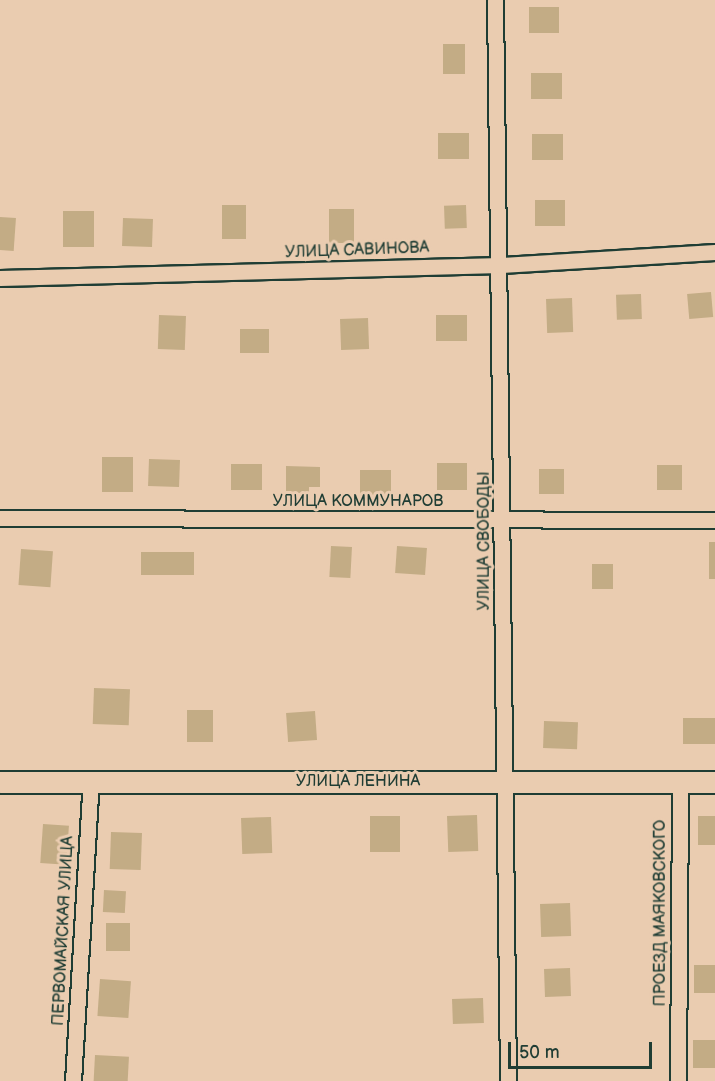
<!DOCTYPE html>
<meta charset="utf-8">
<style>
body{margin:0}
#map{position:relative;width:715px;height:1081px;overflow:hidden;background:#eaccb0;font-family:"Balsamiq Sans",sans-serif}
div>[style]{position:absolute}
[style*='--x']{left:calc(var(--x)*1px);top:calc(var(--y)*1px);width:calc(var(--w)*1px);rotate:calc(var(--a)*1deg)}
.building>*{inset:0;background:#c3ac85;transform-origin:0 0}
.roads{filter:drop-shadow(2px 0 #1f3d34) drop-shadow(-2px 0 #1f3d34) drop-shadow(0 2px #1f3d34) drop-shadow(0 -2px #1f3d34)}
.street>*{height:15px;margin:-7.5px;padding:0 7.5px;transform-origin:7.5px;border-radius:7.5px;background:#eaccb0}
.secondary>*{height:21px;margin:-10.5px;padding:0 10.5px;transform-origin:10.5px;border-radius:10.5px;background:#eaccb0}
span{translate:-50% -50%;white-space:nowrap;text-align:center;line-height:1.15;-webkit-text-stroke:6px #eaccb0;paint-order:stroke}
.street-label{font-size:16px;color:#1f3d34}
.scale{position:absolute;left:508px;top:1042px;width:144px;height:27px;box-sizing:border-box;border:3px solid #1f3d34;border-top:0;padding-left:8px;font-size:18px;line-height:21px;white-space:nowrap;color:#1f3d34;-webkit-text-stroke:4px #eaccb0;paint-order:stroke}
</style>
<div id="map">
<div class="building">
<i style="left:529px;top:7px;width:30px;height:26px"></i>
<i style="left:443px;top:44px;width:22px;height:30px"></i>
<i style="left:531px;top:73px;width:31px;height:26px"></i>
<i style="left:438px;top:133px;width:31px;height:26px"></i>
<i style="left:532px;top:134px;width:31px;height:26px"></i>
<i style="left:535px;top:200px;width:30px;height:26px"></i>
<i style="left:222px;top:205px;width:24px;height:34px"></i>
<i style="left:466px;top:205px;width:23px;height:22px;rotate:88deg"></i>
<i style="left:329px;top:209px;width:25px;height:34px"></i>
<i style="left:63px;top:211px;width:31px;height:36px"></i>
<i style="left:0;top:217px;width:16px;height:33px;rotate:4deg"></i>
<i style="left:123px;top:218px;width:30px;height:28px;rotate:2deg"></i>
<i style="left:711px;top:292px;width:25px;height:24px;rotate:85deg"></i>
<i style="left:641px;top:294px;width:25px;height:25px;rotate:88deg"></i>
<i style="left:572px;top:298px;width:34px;height:26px;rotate:88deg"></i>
<i style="left:159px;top:315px;width:27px;height:34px;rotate:2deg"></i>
<i style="left:436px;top:315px;width:31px;height:26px"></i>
<i style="left:368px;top:318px;width:31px;height:28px;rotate:88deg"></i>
<i style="left:240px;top:329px;width:29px;height:24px"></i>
<i style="left:102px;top:457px;width:31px;height:35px"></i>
<i style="left:149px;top:459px;width:31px;height:27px;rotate:2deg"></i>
<i style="left:437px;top:463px;width:30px;height:27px"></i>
<i style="left:231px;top:464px;width:31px;height:26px"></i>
<i style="left:657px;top:465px;width:25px;height:25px"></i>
<i style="clip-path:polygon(286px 466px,320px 467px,320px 487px,309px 487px,309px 493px,286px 493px)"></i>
<i style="left:539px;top:469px;width:25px;height:25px"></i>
<i style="left:360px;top:470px;width:31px;height:26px"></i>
<i style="left:709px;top:542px;width:6px;height:37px"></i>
<i style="left:331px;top:546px;width:21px;height:31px;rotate:3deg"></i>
<i style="left:397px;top:546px;width:30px;height:27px;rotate:4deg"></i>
<i style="left:21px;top:549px;width:32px;height:36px;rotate:4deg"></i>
<i style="left:194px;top:552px;width:23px;height:53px;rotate:90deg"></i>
<i style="left:592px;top:564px;width:21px;height:25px"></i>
<i style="left:94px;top:688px;width:36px;height:36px;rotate:2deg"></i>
<i style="left:187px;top:710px;width:26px;height:32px"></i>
<i style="left:315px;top:711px;width:29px;height:29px;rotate:86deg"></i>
<i style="left:683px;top:718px;width:32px;height:26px"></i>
<i style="left:544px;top:721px;width:34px;height:27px;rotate:2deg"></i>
<i style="left:477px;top:815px;width:36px;height:30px;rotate:88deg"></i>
<i style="left:370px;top:816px;width:30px;height:36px"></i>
<i style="left:698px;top:816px;width:17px;height:29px"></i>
<i style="left:271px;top:817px;width:36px;height:30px;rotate:88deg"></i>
<i style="left:43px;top:824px;width:26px;height:39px;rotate:4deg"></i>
<i style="left:111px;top:832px;width:31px;height:37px;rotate:2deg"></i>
<i style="left:104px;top:890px;width:22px;height:22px;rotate:3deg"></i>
<i style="left:570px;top:903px;width:33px;height:30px;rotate:88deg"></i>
<i style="left:106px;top:923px;width:24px;height:28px"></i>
<i style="left:694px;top:965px;width:21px;height:28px"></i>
<i style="left:570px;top:968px;width:28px;height:26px;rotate:88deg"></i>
<i style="left:100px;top:979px;width:31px;height:37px;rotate:4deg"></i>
<i style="left:483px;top:998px;width:25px;height:31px;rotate:88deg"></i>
<i style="left:693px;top:1040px;width:22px;height:28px"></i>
<i style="left:95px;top:1055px;width:34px;height:26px;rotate:3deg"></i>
</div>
<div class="roads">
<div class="street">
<i style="--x:495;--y:0;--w:1081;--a:89.31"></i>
<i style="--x:0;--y:278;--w:501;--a:-1.49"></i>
<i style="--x:501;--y:265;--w:214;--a:-3.5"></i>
<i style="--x:0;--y:518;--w:715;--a:0.16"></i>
<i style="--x:73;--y:1081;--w:300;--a:-86.6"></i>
<i style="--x:678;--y:1081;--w:299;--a:-89.6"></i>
</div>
<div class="secondary">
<i style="--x:0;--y:782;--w:715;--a:0"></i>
</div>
</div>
<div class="street-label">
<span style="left:357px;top:251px;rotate:-2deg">УЛИЦА САВИНОВА</span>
<span style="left:358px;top:502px">УЛИЦА КОММУНАРОВ</span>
<span style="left:485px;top:541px;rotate:-90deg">УЛИЦА СВОБОДЫ</span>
<span style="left:358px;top:782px">УЛИЦА ЛЕНИНА</span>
<span style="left:661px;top:913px;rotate:-90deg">ПРОЕЗД МАЯКОВСКОГО</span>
<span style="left:64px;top:931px;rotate:-87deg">ПЕРВОМАЙСКАЯ УЛИЦА</span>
</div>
<div class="scale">50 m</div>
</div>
